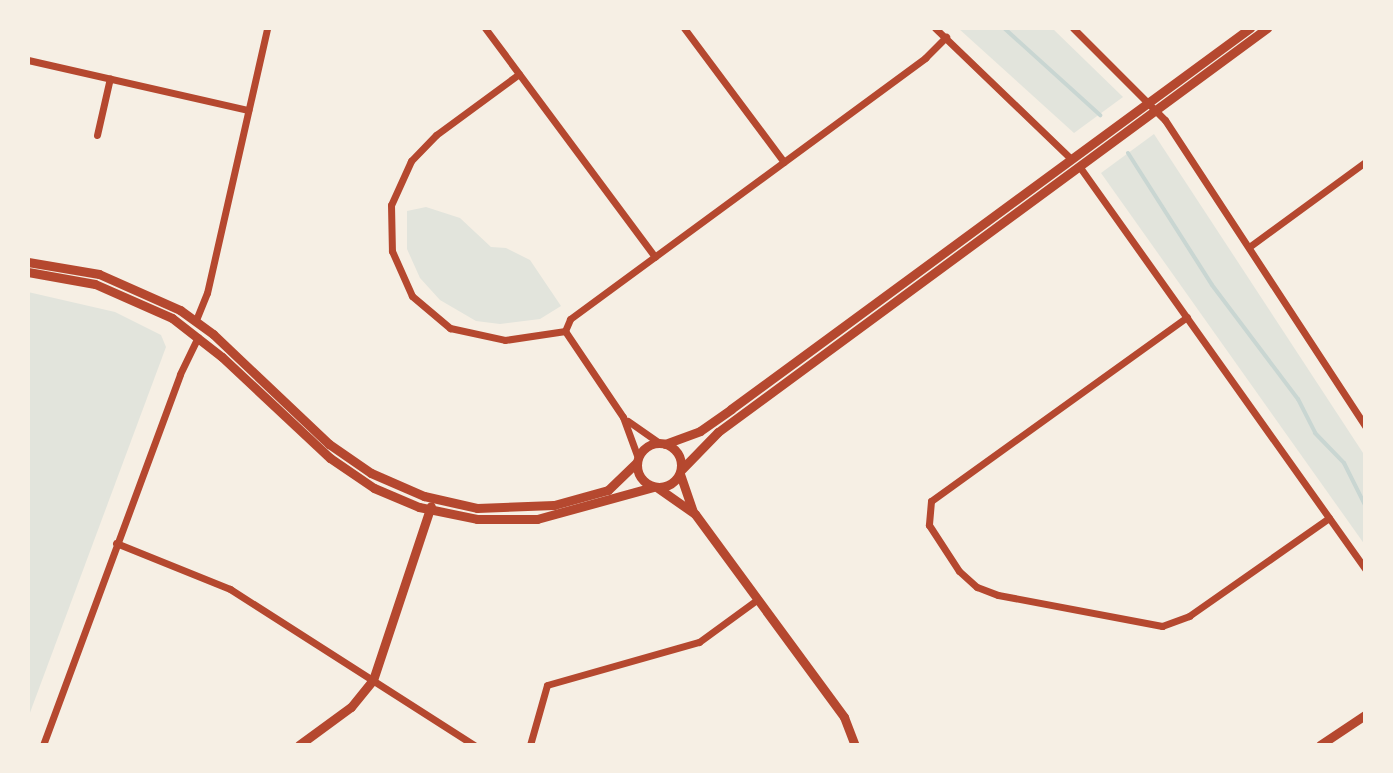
<!DOCTYPE html>
<style>
body{margin:0}
#map{position:relative;width:1393px;height:773px;overflow:hidden;background:#f6efe4;font-family:"Fira Sans Condensed",sans-serif}
div>[style]{position:absolute}
[style*='--x']{left:calc(var(--x)*1px);top:calc(var(--y)*1px);width:calc(var(--w)*1px);rotate:calc(var(--a)*1deg)}
.green>*{inset:0;background:#e2e4dc}
.stream>*{height:4px;margin:-2px;padding:0 2px;transform-origin:2px;border-radius:2px;background:#c9d6d2}
.minor>*{height:7px;margin:-3.5px;padding:0 3.5px;transform-origin:3.5px;border-radius:3.5px;background:#b5482f}
.tertiary>*{height:9px;margin:-4.5px;padding:0 4.5px;transform-origin:4.5px;border-radius:4.5px;background:#b5482f}
.tertiary>.ring{margin:-4.5px;padding:0;box-sizing:content-box;background:none;border:9px solid #b5482f;border-radius:50%}
span{translate:-50% -50%;white-space:nowrap;text-align:center;line-height:1.15;-webkit-text-stroke:8px #f6efe4;paint-order:stroke}
.frame{position:absolute;inset:0;border:30px solid #f6efe4;pointer-events:none}
</style>
<div id="map">
<div class="green">
<i style="clip-path:polygon(958px 28px,1052px 28px,1123px 97px,1074px 133px)"></i>
<i style="clip-path:polygon(1154px 134px,1365px 456px,1365px 545px,1101px 173px)"></i>
<i style="clip-path:polygon(426px 207px,460px 218px,491px 247px,506px 248px,530px 260px,561px 306px,540px 319px,500px 324px,476px 321px,440px 300px,420px 278px,407px 249px,407px 211px)"></i>
<i style="clip-path:polygon(28px 292px,115px 312px,161px 335px,166px 347px,28px 718px)"></i>
</div>
<div class="stream">
<i style="--x:1004;--y:28;--w:130;--a:42.2"></i>
<i style="--x:1128;--y:153;--w:156;--a:57.5"></i>
<i style="--x:1212;--y:285;--w:143;--a:53"></i>
<i style="--x:1298;--y:399;--w:38;--a:63"></i>
<i style="--x:1315;--y:433;--w:42;--a:46"></i>
<i style="--x:1344;--y:463;--w:47;--a:63.4"></i>
</div>
<div class="minor">
<i style="--x:485;--y:28;--w:285;--a:53.4"></i>
<i style="--x:684;--y:28;--w:167;--a:53.3"></i>
<i style="--x:935;--y:28;--w:189;--a:43.9"></i>
<i style="--x:1073;--y:28;--w:130;--a:45"></i>
<i style="--x:1165;--y:120;--w:366;--a:56.8"></i>
<i style="--x:28;--y:60;--w:226;--a:12.8"></i>
<i style="--x:519;--y:74;--w:103;--a:143.7"></i>
<i style="--x:436;--y:135;--w:36;--a:134"></i>
<i style="--x:411;--y:161;--w:48;--a:114.4"></i>
<i style="--x:391;--y:205;--w:46;--a:88.8"></i>
<i style="--x:392;--y:251;--w:49;--a:66"></i>
<i style="--x:412;--y:296;--w:50;--a:40.1"></i>
<i style="--x:450;--y:328;--w:56;--a:12.3"></i>
<i style="--x:505;--y:340;--w:61;--a:-8.5"></i>
<i style="--x:97;--y:135;--w:58;--a:-77.2"></i>
<i style="--x:1079;--y:166;--w:494;--a:54.6"></i>
<i style="--x:1249;--y:247;--w:144;--a:-36.2"></i>
<i style="--x:1187;--y:317;--w:315;--a:144.3"></i>
<i style="--x:931;--y:501;--w:24;--a:95"></i>
<i style="--x:929;--y:525;--w:55;--a:56.9"></i>
<i style="--x:959;--y:571;--w:24;--a:42"></i>
<i style="--x:977;--y:587;--w:22;--a:21"></i>
<i style="--x:998;--y:595;--w:167;--a:10.7"></i>
<i style="--x:1162;--y:626;--w:29;--a:-20"></i>
<i style="--x:1189;--y:616;--w:171;--a:-35"></i>
<i style="--x:196;--y:320;--w:29;--a:-68"></i>
<i style="--x:207;--y:293;--w:272;--a:-77.2"></i>
<i style="--x:565;--y:331;--w:13;--a:-67"></i>
<i style="--x:570;--y:319;--w:441;--a:-36.3"></i>
<i style="--x:925;--y:58;--w:30;--a:-45"></i>
<i style="--x:565;--y:331;--w:104;--a:56"></i>
<i style="--x:623;--y:417;--w:44;--a:69.9"></i>
<i style="--x:628;--y:421;--w:39;--a:35"></i>
<i style="--x:116;--y:543;--w:123;--a:22"></i>
<i style="--x:230;--y:589;--w:290;--a:32.6"></i>
<i style="--x:43;--y:745;--w:395;--a:-69.7"></i>
<i style="--x:180;--y:374;--w:41;--a:-64.1"></i>
<i style="--x:530;--y:745;--w:62;--a:-74.2"></i>
<i style="--x:547;--y:685;--w:158;--a:-15.8"></i>
<i style="--x:699;--y:642;--w:73;--a:-36.1"></i>
</div>
<div class="tertiary">
<i style="--x:28;--y:262;--w:72;--a:9.6"></i>
<i style="--x:99;--y:274;--w:89;--a:24"></i>
<i style="--x:180;--y:310;--w:41;--a:36"></i>
<i style="--x:213;--y:334;--w:160;--a:43.5"></i>
<i style="--x:329;--y:444;--w:51;--a:34.6"></i>
<i style="--x:371;--y:473;--w:58;--a:23.5"></i>
<i style="--x:424;--y:496;--w:54;--a:12.8"></i>
<i style="--x:477;--y:508;--w:77;--a:-2.2"></i>
<i style="--x:554;--y:505;--w:56;--a:-15.5"></i>
<i style="--x:608;--y:490;--w:40;--a:-44"></i>
<i style="--x:28;--y:272;--w:68;--a:10.2"></i>
<i style="--x:95;--y:284;--w:84;--a:23.8"></i>
<i style="--x:172;--y:318;--w:63;--a:38"></i>
<i style="--x:222;--y:357;--w:148;--a:43.1"></i>
<i style="--x:330;--y:458;--w:53;--a:34.3"></i>
<i style="--x:374;--y:488;--w:49;--a:22.9"></i>
<i style="--x:419;--y:507;--w:59;--a:11.7"></i>
<i style="--x:477;--y:519;--w:60;--a:0"></i>
<i style="--x:537;--y:519;--w:120;--a:-15.4"></i>
<i class="ring" style="left:637px;top:443px;width:35px;height:35px"></i>
<i style="--x:665;--y:444;--w:37;--a:-20"></i>
<i style="--x:700;--y:431;--w:38;--a:-35"></i>
<i style="--x:731;--y:409;--w:644;--a:-36.28"></i>
<i style="--x:681;--y:470;--w:53;--a:-45.8"></i>
<i style="--x:718;--y:432;--w:682;--a:-36.35"></i>
<i style="--x:680;--y:474;--w:39;--a:71"></i>
<i style="--x:658;--y:488;--w:45;--a:35.1"></i>
<i style="--x:695;--y:514;--w:252;--a:53.7"></i>
<i style="--x:844;--y:717;--w:30;--a:69"></i>
<i style="--x:299;--y:745;--w:64;--a:-36.2"></i>
<i style="--x:351;--y:707;--w:35;--a:-51"></i>
<i style="--x:373;--y:680;--w:183;--a:-71.6"></i>
<i style="--x:1320;--y:745;--w:54;--a:-33.7"></i>
</div>
<div class="frame"></div>
</div>
